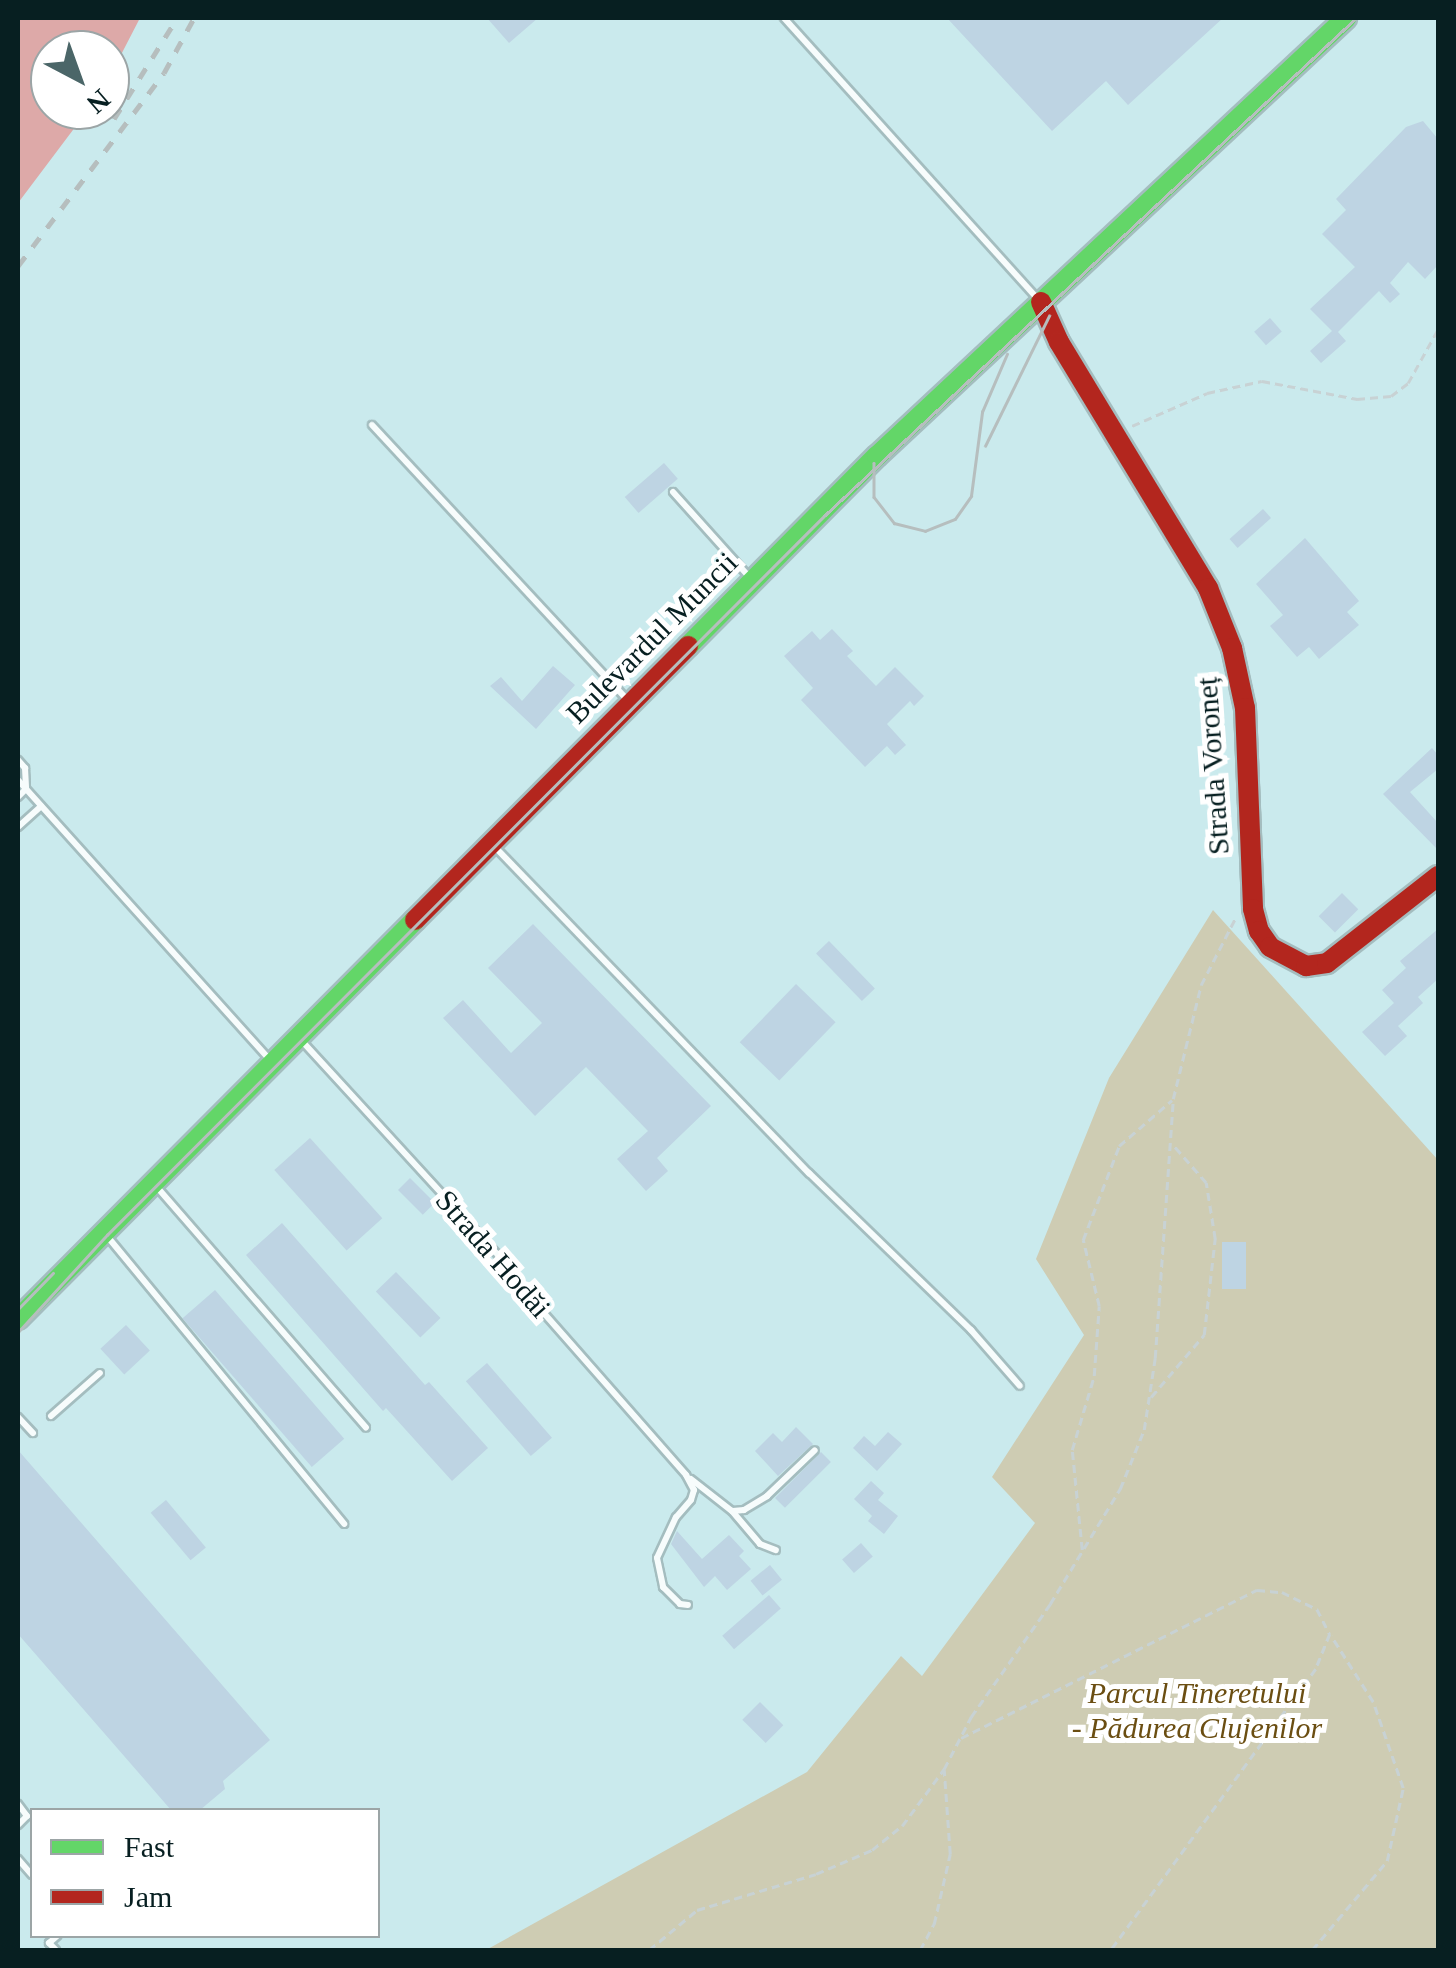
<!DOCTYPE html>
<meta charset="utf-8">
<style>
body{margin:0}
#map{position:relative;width:1456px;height:1968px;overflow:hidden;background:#caeaed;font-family:Georgia,serif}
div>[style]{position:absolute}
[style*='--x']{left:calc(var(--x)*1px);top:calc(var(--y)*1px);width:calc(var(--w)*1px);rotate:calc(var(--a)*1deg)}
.green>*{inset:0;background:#ceccb3}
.water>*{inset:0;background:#dda9a8}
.building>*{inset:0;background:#bed4e3;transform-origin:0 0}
.path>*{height:2.5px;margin-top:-1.25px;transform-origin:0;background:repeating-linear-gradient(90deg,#c8d2d4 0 8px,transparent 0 13px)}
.roads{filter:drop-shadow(2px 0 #a4bdbf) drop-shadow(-2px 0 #a4bdbf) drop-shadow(0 2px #a4bdbf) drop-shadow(0 -2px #a4bdbf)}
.lane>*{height:6px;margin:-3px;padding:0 3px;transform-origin:3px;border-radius:3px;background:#f7fcfc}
.fast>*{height:20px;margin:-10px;padding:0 10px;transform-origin:10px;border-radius:10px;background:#63d668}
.jam>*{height:20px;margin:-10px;padding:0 10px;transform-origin:10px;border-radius:10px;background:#b3261e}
.tram>*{height:2.5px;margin:-1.25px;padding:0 1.25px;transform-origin:1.25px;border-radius:1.25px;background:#b6bebe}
.rail>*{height:5px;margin-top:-2.5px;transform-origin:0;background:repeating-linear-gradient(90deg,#b6bebe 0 12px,transparent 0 24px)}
span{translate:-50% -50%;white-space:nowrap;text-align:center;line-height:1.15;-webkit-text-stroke:10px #fff;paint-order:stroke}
.street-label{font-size:30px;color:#071f21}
.park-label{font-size:30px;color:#6b4e12;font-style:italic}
.frame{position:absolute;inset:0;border:20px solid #071f21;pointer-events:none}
.legend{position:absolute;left:30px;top:1808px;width:350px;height:130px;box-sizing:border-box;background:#fff;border:2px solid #9ca5a6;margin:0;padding:12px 18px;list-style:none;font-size:30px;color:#071f21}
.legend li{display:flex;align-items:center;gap:20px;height:50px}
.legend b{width:50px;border:2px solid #9ca5a6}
.north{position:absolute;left:30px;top:30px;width:100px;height:100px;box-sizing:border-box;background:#fff;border:2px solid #9ca5a6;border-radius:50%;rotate:139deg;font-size:28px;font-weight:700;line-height:40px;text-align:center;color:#071f21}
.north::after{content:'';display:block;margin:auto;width:35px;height:45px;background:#4b6668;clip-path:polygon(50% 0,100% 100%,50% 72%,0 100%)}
</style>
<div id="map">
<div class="green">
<i style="clip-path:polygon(1213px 910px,1438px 1160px,1438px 1950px,486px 1950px,807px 1772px,901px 1656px,922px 1676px,1035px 1523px,992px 1477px,1084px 1335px,1036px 1259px,1109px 1078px)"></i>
</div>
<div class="water">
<i style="clip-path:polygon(18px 18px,140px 18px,110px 76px,110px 50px,50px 50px,50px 110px,88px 110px,18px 203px)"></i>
</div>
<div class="building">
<i style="clip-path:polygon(487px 18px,538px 18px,509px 43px)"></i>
<i style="clip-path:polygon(947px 18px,1223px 18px,1128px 105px,1106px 81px,1052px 131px)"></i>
<i style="clip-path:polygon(1423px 121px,1438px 139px,1438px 265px,1425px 279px,1408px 262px,1390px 283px,1400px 294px,1390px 303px,1379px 291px,1338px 332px,1346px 341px,1321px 363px,1310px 351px,1332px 331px,1310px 309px,1355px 267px,1322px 234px,1346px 210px,1336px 199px,1406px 127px)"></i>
<i style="left:1270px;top:318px;width:18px;height:21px;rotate:49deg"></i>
<i style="left:664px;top:463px;width:21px;height:52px;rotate:49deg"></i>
<i style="left:1263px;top:509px;width:12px;height:45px;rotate:48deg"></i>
<i style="clip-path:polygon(1305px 538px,1359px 601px,1347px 612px,1359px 625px,1319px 659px,1309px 647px,1297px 657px,1270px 626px,1283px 615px,1256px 584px)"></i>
<i style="clip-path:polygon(832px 629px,853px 651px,847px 656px,876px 686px,895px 667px,924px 696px,914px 706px,910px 701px,887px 724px,906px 745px,895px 755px,887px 746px,865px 767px,801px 700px,813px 688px,784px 656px,812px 631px,820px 640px)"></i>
<i style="clip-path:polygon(553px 666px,575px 685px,536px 729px,490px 686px,501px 677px,522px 701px)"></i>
<i style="clip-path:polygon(1432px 748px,1438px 755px,1438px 769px,1410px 792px,1438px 823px,1438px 850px,1383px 794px)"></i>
<i style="left:1342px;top:893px;width:23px;height:33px;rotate:45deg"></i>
<i style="clip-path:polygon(533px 924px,711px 1106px,657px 1158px,668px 1171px,646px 1191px,617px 1159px,648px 1131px,586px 1067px,535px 1116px,443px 1018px,463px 1000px,511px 1053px,542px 1023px,488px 968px)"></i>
<i style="clip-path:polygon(1438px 929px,1438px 979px,1418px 997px,1423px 1003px,1398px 1026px,1407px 1036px,1385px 1056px,1362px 1032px,1394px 1003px,1382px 990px,1406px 968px,1400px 961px)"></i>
<i style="left:829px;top:941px;width:66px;height:18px;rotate:46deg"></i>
<i style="left:796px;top:984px;width:55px;height:81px;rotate:44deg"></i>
<i style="left:310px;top:1138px;width:108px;height:48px;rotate:48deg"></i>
<i style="left:410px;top:1178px;width:35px;height:17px;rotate:45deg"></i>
<i style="clip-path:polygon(282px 1223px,425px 1385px,429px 1382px,488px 1448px,452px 1481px,386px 1408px,383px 1411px,246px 1255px)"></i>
<i style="left:1222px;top:1242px;width:24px;height:47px"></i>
<i style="left:396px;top:1272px;width:64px;height:28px;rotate:46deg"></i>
<i style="left:215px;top:1290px;width:197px;height:43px;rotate:49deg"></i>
<i style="left:126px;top:1325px;width:35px;height:35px;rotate:47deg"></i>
<i style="left:487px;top:1363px;width:99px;height:28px;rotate:49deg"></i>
<i style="clip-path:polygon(796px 1427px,813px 1444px,778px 1476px,755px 1451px,773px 1433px,782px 1442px)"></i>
<i style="clip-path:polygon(888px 1432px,902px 1444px,877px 1471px,853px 1448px,864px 1436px,875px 1446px)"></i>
<i style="clip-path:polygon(18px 1450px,270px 1740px,223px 1781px,225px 1789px,200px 1810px,171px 1810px,18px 1634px)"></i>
<i style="left:821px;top:1452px;width:14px;height:65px;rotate:45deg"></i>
<i style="clip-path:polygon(871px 1481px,884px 1493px,878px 1500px,898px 1516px,884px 1534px,868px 1521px,872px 1516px,854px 1499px)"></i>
<i style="left:166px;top:1500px;width:62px;height:20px;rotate:50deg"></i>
<i style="clip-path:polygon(677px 1531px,702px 1559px,729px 1535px,744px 1551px,739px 1556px,751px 1569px,727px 1590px,715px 1576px,704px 1587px,671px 1544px)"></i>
<i style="left:861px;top:1543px;width:18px;height:25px;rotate:49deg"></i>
<i style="left:770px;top:1565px;width:19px;height:25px;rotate:51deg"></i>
<i style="left:769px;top:1595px;width:18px;height:62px;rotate:49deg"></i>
<i style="left:760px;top:1702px;width:33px;height:25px;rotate:45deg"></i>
</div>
<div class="path">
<i style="--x:1132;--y:426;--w:82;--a:-23.7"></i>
<i style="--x:1207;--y:393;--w:56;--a:-12.3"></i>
<i style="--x:1262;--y:381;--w:97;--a:10.7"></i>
<i style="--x:1357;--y:399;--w:34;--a:-5"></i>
<i style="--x:1391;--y:396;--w:21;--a:-37"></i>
<i style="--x:1408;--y:383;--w:62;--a:-60.9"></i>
<i style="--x:1151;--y:1397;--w:82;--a:-49.5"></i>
<i style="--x:1204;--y:1335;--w:97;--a:-83.5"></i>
<i style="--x:1215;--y:1239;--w:57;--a:-99.1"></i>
<i style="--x:1206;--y:1183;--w:52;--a:-131.1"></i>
<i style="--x:1082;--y:1550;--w:100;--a:-95.7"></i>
<i style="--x:1072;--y:1450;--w:77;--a:-73.4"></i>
<i style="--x:1094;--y:1376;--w:70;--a:-85.9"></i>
<i style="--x:1099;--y:1306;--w:68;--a:-103.6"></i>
<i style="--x:1083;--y:1240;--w:101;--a:-69"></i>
<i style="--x:1119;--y:1146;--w:70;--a:-41"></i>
<i style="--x:961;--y:1738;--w:331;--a:-26.6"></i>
<i style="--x:1257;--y:1590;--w:25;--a:5"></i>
<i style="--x:1282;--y:1592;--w:39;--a:26"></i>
<i style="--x:1317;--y:1609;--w:28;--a:63"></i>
<i style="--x:1330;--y:1634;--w:38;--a:112"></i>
<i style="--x:1316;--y:1669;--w:348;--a:126.1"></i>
<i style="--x:649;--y:1950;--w:62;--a:-39.8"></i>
<i style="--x:697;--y:1910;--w:124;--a:-16.8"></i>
<i style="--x:816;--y:1874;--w:61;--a:-23.2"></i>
<i style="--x:872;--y:1850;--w:38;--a:-39"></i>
<i style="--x:902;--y:1826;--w:71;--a:-53.6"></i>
<i style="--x:944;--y:1769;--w:59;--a:-62.6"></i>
<i style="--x:971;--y:1717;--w:138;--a:-55"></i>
<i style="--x:1050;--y:1604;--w:135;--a:-58.7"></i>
<i style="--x:1120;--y:1489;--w:64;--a:-67.9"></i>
<i style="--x:1144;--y:1430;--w:73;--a:-81.3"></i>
<i style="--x:1155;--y:1358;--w:260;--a:-86"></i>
<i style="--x:1173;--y:1099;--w:117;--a:-76.2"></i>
<i style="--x:1201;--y:985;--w:76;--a:-62.8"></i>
<i style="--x:920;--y:1950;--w:30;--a:-62"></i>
<i style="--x:934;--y:1924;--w:72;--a:-77.1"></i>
<i style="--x:950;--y:1854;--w:84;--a:-94.1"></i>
<i style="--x:1312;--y:1950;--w:116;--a:-49.9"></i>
<i style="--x:1387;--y:1861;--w:75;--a:-77.6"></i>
<i style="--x:1403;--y:1788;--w:91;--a:-109.2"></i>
<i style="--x:1373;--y:1702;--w:78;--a:-122.5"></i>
</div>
<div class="roads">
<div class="lane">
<i style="--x:784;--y:18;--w:382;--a:47.9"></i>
<i style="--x:372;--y:425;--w:378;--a:47.1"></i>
<i style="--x:673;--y:492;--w:118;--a:48.1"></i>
<i style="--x:18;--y:760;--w:11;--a:49"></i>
<i style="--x:25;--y:768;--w:20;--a:87"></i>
<i style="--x:18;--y:780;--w:377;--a:48"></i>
<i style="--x:18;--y:797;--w:11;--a:-45"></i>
<i style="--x:18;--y:827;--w:31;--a:-42"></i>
<i style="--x:495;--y:847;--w:453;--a:46.1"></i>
<i style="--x:809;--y:1173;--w:226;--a:44.1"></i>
<i style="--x:971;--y:1330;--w:74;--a:48.8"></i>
<i style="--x:301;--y:1040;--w:292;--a:47.5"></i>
<i style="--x:498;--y:1255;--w:17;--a:62"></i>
<i style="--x:506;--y:1270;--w:273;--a:48.7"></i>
<i style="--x:686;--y:1475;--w:17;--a:62"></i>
<i style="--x:694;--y:1490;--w:10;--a:107"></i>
<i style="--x:691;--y:1500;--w:23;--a:131"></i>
<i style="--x:676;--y:1517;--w:45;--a:114.9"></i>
<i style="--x:657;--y:1558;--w:30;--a:78"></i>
<i style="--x:663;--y:1587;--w:24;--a:45"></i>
<i style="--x:680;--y:1604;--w:8;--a:7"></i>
<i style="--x:156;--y:1186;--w:320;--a:49"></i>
<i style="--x:107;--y:1236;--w:373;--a:50.5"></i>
<i style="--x:51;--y:1416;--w:65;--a:-41.3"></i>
<i style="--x:18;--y:1417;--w:22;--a:47"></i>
<i style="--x:691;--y:1479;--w:52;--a:38"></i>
<i style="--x:732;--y:1511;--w:43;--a:49.7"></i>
<i style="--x:760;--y:1544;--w:17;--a:21"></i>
<i style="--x:733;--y:1511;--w:11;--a:-5"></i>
<i style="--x:744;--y:1510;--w:27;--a:-31"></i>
<i style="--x:767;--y:1496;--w:66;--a:-43.8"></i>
<i style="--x:18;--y:1804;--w:15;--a:53"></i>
<i style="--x:27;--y:1816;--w:13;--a:135"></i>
<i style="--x:18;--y:1859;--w:21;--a:49"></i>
<i style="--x:56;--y:1950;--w:10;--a:-135"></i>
<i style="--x:49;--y:1943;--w:11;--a:-41"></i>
</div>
<div class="fast">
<i style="--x:688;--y:646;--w:268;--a:-45.2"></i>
<i style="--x:877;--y:456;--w:642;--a:-43.04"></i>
<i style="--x:18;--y:1319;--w:563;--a:-45.14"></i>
</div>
<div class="jam">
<i style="--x:1041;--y:302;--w:44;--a:65.8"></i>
<i style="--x:1059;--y:342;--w:288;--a:58.8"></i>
<i style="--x:1208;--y:588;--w:65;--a:68.2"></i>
<i style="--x:1232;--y:648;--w:61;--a:77.8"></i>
<i style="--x:1245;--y:708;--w:201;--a:87.7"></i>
<i style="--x:1253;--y:909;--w:23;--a:75"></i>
<i style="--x:1259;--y:931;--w:19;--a:55"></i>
<i style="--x:1270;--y:947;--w:41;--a:27.8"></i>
<i style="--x:1306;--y:966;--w:21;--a:-8"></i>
<i style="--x:1327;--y:963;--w:141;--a:-38.1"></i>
<i style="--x:415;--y:920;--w:387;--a:-45.1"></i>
</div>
</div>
<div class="tram">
<i style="--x:985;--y:446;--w:145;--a:-63.8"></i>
<i style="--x:874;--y:463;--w:34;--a:90"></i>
<i style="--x:874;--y:497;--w:33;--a:52"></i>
<i style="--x:894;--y:523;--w:32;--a:14"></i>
<i style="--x:925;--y:531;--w:32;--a:-22"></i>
<i style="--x:955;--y:519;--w:28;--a:-55"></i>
<i style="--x:971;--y:496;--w:85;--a:-82.5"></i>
<i style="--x:982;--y:412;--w:63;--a:-66.7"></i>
<i style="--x:18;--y:1309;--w:50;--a:-45.8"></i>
<i style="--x:18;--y:1332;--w:132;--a:-47.5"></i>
<i style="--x:107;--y:1235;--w:1015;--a:-45.08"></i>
<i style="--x:824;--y:516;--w:729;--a:-43.11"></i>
</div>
<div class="rail">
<i style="--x:114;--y:119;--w:119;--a:-58"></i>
<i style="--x:18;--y:266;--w:242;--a:-52.9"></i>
<i style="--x:164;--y:73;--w:63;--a:-61.4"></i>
</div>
<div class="street-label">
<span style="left:652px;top:638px;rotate:-45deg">Bulevardul Muncii</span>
<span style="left:1213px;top:766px;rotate:-94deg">Strada Voroneț</span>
<span style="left:493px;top:1254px;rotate:49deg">Strada Hodăi</span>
</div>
<div class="park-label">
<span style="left:1197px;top:1710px">Parcul Tineretului<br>- Pădurea Clujenilor</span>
</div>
<div class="frame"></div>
<ul class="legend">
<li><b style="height:12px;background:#63d668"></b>Fast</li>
<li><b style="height:12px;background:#b3261e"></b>Jam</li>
</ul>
<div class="north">N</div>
</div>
